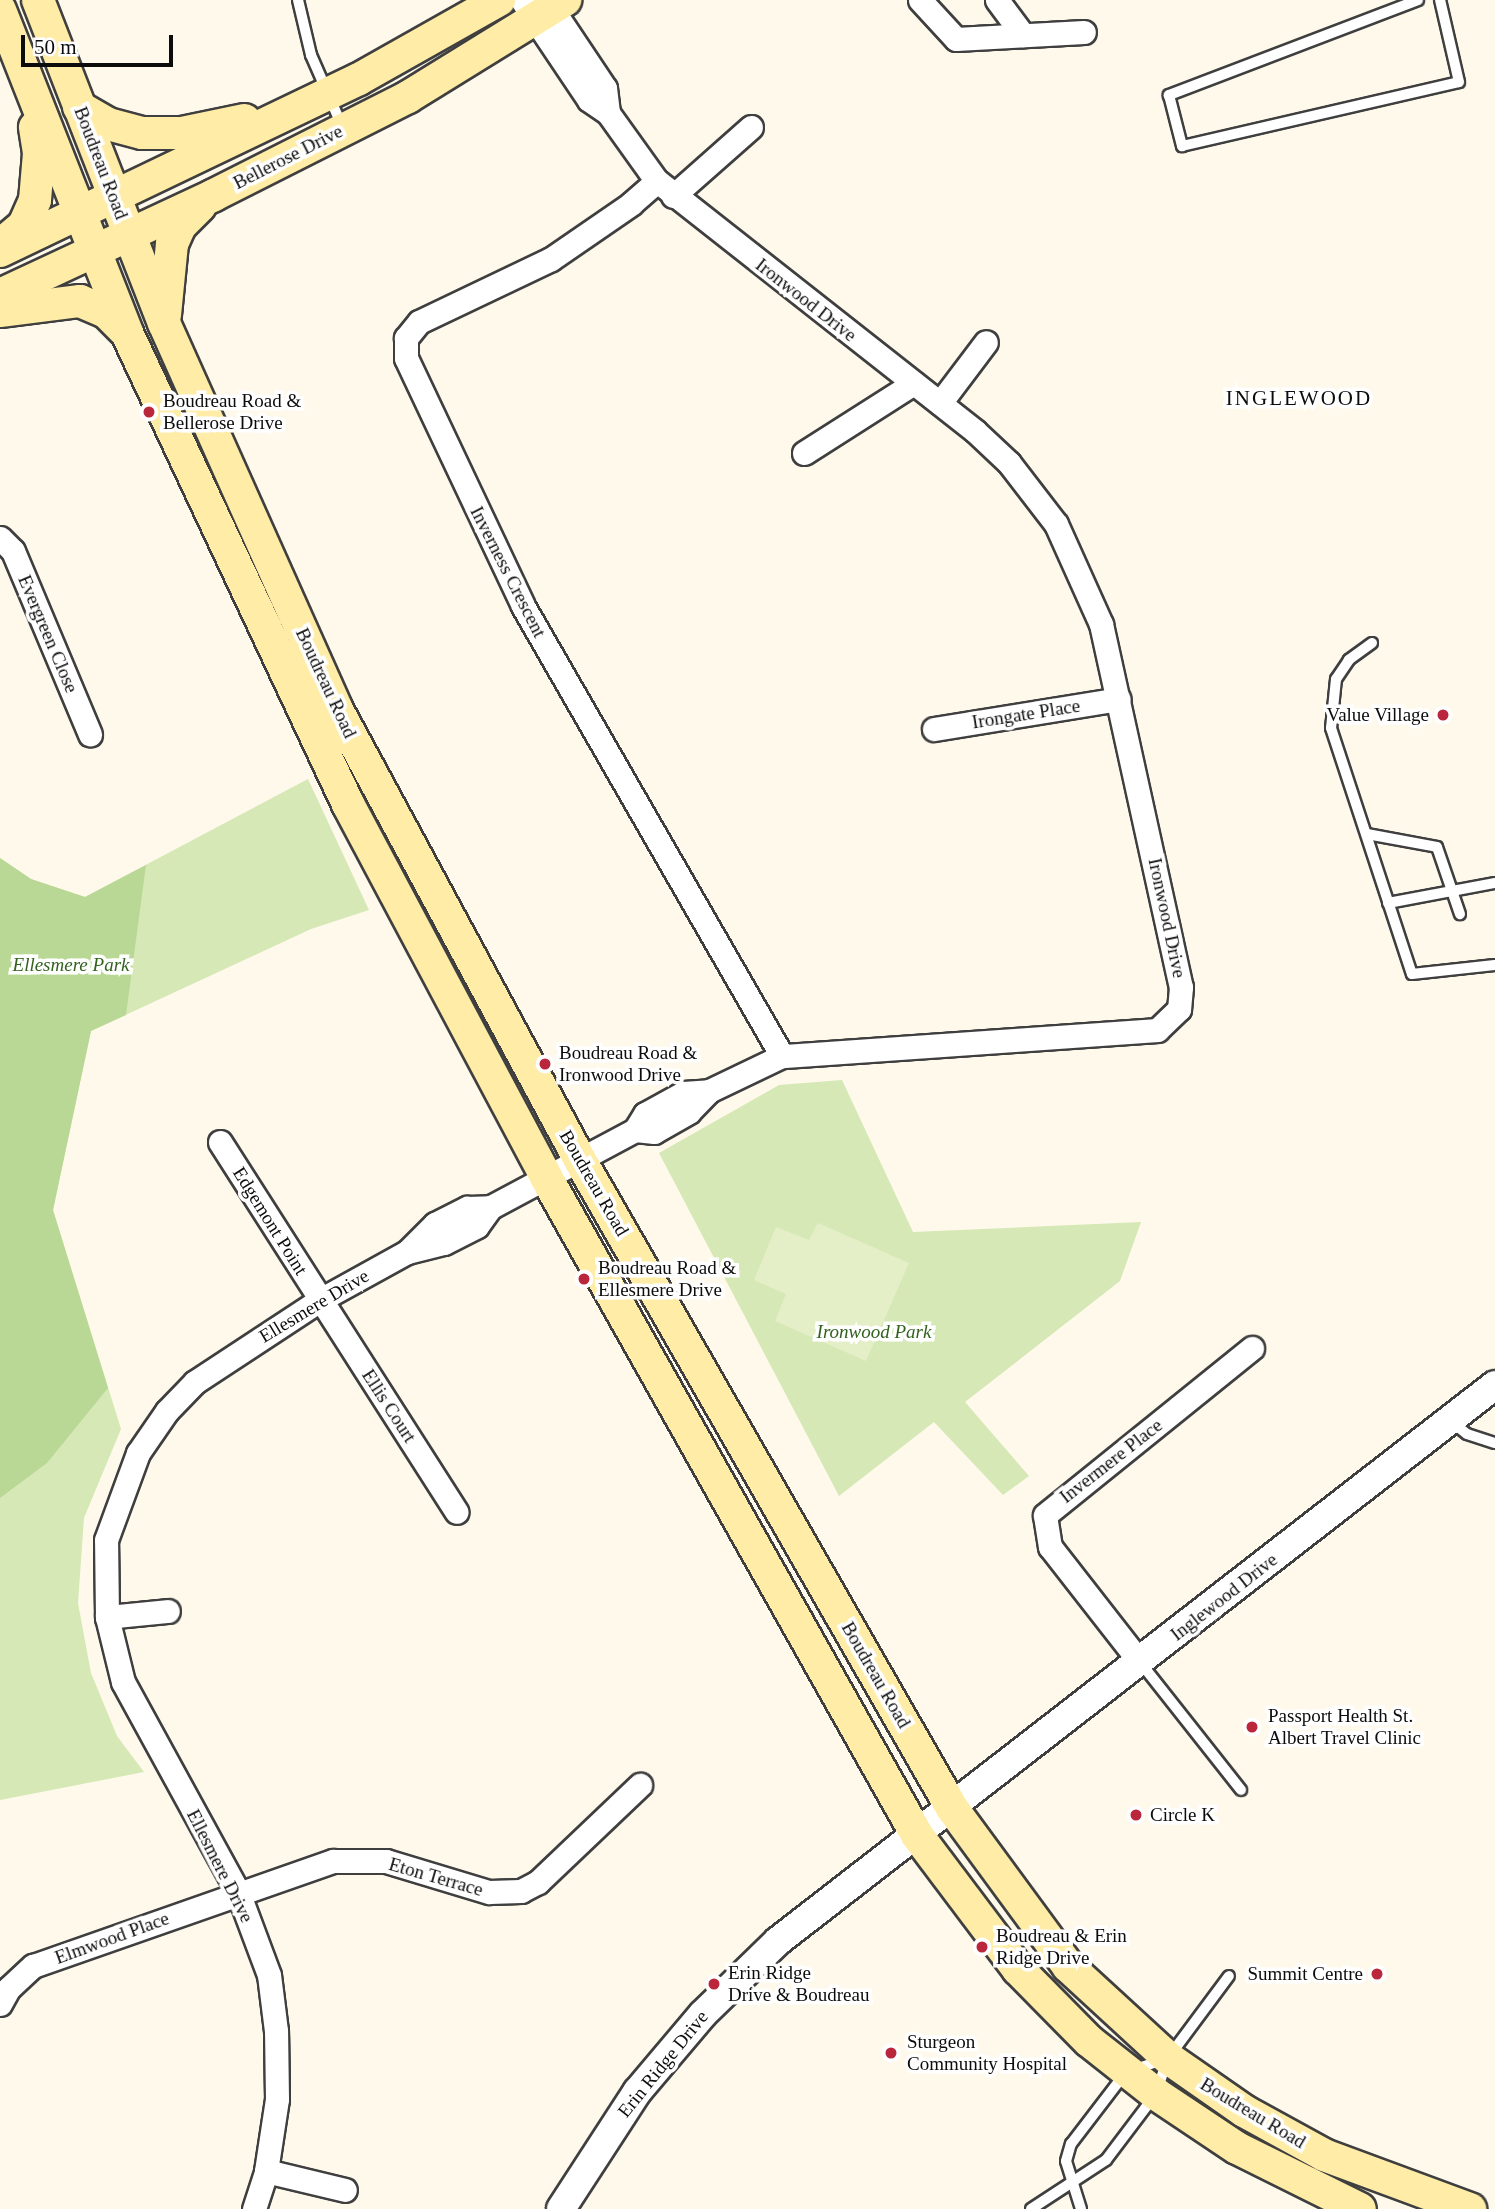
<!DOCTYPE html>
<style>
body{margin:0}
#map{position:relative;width:1495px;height:2209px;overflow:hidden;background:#fff9eb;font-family:Georgia,serif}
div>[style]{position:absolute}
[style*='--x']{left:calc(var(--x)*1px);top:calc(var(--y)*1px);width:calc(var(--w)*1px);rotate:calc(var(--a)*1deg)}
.green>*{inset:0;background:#d5e8b6}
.forest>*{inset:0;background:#bad895}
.pitch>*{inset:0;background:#e5efc7}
.roads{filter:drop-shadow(2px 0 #3f3f3f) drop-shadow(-2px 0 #3f3f3f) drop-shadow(0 2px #3f3f3f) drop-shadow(0 -2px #3f3f3f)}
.service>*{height:10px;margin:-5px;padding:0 5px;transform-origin:5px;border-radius:5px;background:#fff}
.minor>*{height:23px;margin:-11.5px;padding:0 11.5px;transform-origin:11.5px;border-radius:11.5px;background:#fff}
.tertiary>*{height:28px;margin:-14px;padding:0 14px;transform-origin:14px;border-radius:14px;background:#fff}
.secondary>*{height:32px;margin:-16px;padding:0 16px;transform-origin:16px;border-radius:16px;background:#feeca7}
.dots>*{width:19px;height:19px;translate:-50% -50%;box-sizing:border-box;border:4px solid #fff;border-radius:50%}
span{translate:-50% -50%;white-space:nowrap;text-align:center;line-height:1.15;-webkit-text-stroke:7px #fff;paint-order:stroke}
.street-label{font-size:19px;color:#0c0c0c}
.poi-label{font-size:19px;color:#0c0c0c}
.left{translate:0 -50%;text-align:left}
.right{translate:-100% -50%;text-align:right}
.park-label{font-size:19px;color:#33621e;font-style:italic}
.neighbourhood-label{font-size:21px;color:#0c0c0c;letter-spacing:2px}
.scale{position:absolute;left:21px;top:35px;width:152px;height:32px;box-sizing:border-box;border:4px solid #0c0c0c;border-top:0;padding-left:9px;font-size:21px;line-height:24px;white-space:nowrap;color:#0c0c0c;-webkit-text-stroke:5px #fff;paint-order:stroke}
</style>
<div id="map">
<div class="green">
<i style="clip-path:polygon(308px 779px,369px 910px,311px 929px,91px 1031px,53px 1210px,121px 1429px,84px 1518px,78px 1603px,91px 1673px,117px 1736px,144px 1772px,0 1800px,0 858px,31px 879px,85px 897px)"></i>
<i style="clip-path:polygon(842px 1080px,913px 1232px,1141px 1222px,1120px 1281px,965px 1402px,1029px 1476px,1003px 1495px,934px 1422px,839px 1496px,659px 1153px,779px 1085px)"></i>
</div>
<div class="forest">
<i style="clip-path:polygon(0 858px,31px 879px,85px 897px,146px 865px,126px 1015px,91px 1031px,53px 1210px,108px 1388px,47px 1463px,0 1498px)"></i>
</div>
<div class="pitch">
<i style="clip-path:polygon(818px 1223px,909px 1263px,866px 1361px,775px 1321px,786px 1294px,754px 1280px,776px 1227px,809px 1240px)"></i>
</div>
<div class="roads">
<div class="service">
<i style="--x:298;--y:0;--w:57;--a:76.7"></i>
<i style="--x:311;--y:55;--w:77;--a:66.4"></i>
<i style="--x:1418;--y:0;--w:267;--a:159.1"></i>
<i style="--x:1169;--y:95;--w:53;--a:75.7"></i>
<i style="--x:1182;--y:146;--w:284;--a:-13"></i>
<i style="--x:1459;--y:82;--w:84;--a:-103"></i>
<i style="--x:1372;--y:643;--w:29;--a:144"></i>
<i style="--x:1349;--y:660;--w:23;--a:124"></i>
<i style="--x:1336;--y:679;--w:49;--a:95.8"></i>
<i style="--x:1331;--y:728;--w:259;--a:71.8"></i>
<i style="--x:1412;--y:974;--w:83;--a:-6.2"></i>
<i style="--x:1367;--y:834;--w:71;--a:10.5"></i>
<i style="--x:1437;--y:847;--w:71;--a:71.1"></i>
<i style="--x:1388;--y:903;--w:109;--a:-10.6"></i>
<i style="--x:1452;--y:1422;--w:19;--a:39"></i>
<i style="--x:1467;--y:1434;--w:29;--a:18"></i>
<i style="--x:1140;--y:1662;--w:163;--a:51.7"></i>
<i style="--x:1031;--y:2209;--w:90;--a:-33.2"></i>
<i style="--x:1106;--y:2160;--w:83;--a:-52.9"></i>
<i style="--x:1156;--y:2094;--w:38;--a:-72"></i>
<i style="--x:1168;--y:2058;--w:102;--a:-53.4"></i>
<i style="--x:1081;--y:2209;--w:50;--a:-107.4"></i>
<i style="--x:1066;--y:2161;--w:18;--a:-74"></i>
<i style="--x:1071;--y:2144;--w:91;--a:-52.6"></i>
<i style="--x:1126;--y:2072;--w:38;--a:-18"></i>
</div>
<div class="minor">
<i style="--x:522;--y:0;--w:120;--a:56.2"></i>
<i style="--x:589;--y:100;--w:23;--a:34"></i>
<i style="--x:608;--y:113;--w:82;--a:54.4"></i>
<i style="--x:656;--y:180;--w:406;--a:38.2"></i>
<i style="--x:975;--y:431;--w:47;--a:43.3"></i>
<i style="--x:1009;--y:463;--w:77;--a:52.4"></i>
<i style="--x:1056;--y:524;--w:110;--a:65.8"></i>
<i style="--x:1101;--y:624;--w:372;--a:77.6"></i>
<i style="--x:1181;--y:987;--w:22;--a:95"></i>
<i style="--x:1179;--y:1009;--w:30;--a:136"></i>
<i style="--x:1157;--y:1030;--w:376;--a:176"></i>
<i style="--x:782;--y:1056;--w:81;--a:154.4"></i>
<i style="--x:709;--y:1091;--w:29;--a:134"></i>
<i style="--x:689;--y:1112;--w:40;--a:150.3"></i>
<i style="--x:654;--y:1132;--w:19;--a:-174"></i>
<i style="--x:546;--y:0;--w:106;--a:56.2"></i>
<i style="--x:605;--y:88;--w:25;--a:83"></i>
<i style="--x:920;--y:0;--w:53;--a:47.3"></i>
<i style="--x:956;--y:39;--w:128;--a:-3.1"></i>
<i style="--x:997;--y:0;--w:44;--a:53.4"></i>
<i style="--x:657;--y:181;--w:35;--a:139"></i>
<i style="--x:631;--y:204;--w:97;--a:145.5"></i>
<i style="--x:551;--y:259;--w:146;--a:154.5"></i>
<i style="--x:419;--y:322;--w:21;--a:129"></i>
<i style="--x:406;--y:338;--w:20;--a:90"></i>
<i style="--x:406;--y:358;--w:274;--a:64.7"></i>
<i style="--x:523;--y:606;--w:519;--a:60.08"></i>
<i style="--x:673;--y:196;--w:104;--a:-41.5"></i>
<i style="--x:940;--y:403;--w:76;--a:-53"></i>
<i style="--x:804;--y:453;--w:130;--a:-32.5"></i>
<i style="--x:0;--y:538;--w:18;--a:45"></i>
<i style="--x:13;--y:551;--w:199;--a:67.2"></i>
<i style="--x:934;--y:729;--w:187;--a:-9.2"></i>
<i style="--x:220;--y:1142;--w:439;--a:57.4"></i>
<i style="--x:407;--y:1252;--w:40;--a:-45"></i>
<i style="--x:435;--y:1224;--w:36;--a:-27"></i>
<i style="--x:467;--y:1208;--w:24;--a:-2"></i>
<i style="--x:491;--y:1207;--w:163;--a:-28.1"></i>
<i style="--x:635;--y:1130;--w:19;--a:-58"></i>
<i style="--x:645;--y:1114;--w:43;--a:-28.9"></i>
<i style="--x:683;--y:1093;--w:26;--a:-4"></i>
<i style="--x:107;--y:1617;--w:61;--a:-5.6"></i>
<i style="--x:1140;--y:1662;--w:146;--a:-128"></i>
<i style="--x:1050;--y:1547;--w:32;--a:-99"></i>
<i style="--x:1045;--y:1515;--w:266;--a:-38.9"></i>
<i style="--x:0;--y:2004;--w:18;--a:-61"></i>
<i style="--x:9;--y:1988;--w:33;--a:-43"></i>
<i style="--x:33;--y:1966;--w:318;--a:-19.3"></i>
<i style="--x:333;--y:1861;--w:53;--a:0"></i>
<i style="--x:386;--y:1861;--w:108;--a:16.8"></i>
<i style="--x:489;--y:1892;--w:32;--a:-2"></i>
<i style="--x:521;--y:1891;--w:19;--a:-28"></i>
<i style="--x:538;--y:1882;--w:141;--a:-43.6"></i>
<i style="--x:266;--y:2171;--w:81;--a:13.5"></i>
<i style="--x:254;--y:2209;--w:40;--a:-72"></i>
<i style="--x:266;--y:2171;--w:73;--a:-81.3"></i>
<i style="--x:277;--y:2099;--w:68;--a:-90.8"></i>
<i style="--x:276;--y:2031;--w:56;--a:-97.1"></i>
<i style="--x:269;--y:1975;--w:89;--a:-110.5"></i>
<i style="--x:238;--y:1892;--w:239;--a:-118.7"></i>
<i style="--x:123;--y:1682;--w:67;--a:-103.8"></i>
<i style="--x:107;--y:1617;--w:77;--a:-90.7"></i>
<i style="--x:106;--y:1540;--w:93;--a:-69.8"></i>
<i style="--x:138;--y:1453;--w:51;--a:-55.4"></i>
<i style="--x:167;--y:1411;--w:40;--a:-46"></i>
<i style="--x:195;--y:1382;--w:149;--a:-33.3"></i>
<i style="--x:320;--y:1300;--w:99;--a:-28.9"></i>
<i style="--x:407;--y:1252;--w:38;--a:-14"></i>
<i style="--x:444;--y:1243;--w:37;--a:-27"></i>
<i style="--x:477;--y:1226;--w:24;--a:-54"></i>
</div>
<div class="tertiary">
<i style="--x:561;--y:2209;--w:140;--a:-57"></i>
<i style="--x:637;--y:2092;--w:102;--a:-49.8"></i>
<i style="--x:703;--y:2014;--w:105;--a:-44.2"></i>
<i style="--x:778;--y:1941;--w:907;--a:-37.79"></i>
</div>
<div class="secondary">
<i style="--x:38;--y:0;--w:347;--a:68.7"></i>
<i style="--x:164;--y:323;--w:422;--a:65.9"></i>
<i style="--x:336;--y:708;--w:514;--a:61.64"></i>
<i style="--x:580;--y:1160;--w:747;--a:60.14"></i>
<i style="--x:952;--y:1808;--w:196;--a:53.7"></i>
<i style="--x:1068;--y:1966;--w:136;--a:42.6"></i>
<i style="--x:1168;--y:2058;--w:93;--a:34.9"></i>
<i style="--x:1244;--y:2111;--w:91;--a:28.8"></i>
<i style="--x:1324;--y:2155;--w:156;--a:20.3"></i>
<i style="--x:0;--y:10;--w:347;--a:68.5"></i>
<i style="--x:127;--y:333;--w:520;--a:64.86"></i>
<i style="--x:348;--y:804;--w:422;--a:62"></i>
<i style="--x:546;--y:1177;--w:755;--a:60.58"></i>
<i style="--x:917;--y:1835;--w:168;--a:53"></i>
<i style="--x:1018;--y:1969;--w:101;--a:45.4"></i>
<i style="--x:1089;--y:2041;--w:85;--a:38.3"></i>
<i style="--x:1156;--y:2094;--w:97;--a:33.7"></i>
<i style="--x:1237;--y:2148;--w:137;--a:26.4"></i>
<i style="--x:79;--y:107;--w:34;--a:30"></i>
<i style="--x:108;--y:124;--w:35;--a:15"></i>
<i style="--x:142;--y:133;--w:40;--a:0"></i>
<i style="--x:182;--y:133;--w:64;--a:-11.7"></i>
<i style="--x:4;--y:242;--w:26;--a:-40"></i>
<i style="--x:24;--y:225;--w:27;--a:-66"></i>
<i style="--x:35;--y:200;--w:47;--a:-85.1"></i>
<i style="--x:39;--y:153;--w:26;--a:-99"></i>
<i style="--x:0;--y:251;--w:398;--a:-25.6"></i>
<i style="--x:359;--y:79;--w:161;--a:-29.4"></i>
<i style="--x:0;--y:295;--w:236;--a:-25"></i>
<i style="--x:214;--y:195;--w:217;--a:-26.8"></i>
<i style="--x:408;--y:97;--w:185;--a:-31.7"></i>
<i style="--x:0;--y:311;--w:81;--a:-7.1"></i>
<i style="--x:80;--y:301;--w:28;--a:23"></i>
<i style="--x:106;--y:312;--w:25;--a:45"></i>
<i style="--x:165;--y:315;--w:71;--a:-84.4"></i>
<i style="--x:172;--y:244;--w:20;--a:-66"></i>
<i style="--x:180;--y:226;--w:28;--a:-45"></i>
</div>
</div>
<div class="dots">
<i style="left:149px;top:412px;background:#ba263c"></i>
<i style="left:1443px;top:715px;background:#ba263c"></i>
<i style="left:545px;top:1064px;background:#ba263c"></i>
<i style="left:584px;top:1279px;background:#ba263c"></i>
<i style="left:1252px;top:1727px;background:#ba263c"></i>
<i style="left:1136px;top:1815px;background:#ba263c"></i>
<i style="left:982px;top:1947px;background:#ba263c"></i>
<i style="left:1377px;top:1974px;background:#ba263c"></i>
<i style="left:714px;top:1984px;background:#ba263c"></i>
<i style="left:891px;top:2053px;background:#ba263c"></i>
</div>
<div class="street-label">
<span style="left:288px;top:157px;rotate:-27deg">Bellerose Drive</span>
<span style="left:101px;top:163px;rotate:69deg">Boudreau Road</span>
<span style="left:806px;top:300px;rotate:38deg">Ironwood Drive</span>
<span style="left:508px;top:572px;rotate:63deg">Inverness Crescent</span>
<span style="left:48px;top:634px;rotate:67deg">Evergreen Close</span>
<span style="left:326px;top:683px;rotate:65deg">Boudreau Road</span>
<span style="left:1026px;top:714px;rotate:-9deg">Irongate Place</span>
<span style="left:1167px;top:918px;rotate:78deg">Ironwood Drive</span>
<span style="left:594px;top:1183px;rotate:60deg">Boudreau Road</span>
<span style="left:270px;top:1221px;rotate:58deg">Edgemont Point</span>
<span style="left:314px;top:1306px;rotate:-31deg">Ellesmere Drive</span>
<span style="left:389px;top:1406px;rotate:57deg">Ellis Court</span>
<span style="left:1111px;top:1461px;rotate:-38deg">Invermere Place</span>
<span style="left:1224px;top:1597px;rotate:-38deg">Inglewood Drive</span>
<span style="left:876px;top:1675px;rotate:60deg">Boudreau Road</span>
<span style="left:220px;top:1866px;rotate:63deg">Ellesmere Drive</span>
<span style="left:436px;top:1877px;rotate:16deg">Eton Terrace</span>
<span style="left:112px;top:1938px;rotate:-20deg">Elmwood Place</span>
<span style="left:663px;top:2064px;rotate:-51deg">Erin Ridge Drive</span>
<span style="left:1253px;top:2113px;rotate:31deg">Boudreau Road</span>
</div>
<div class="poi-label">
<span class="left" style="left:163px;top:412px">Boudreau Road &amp;<br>Bellerose Drive</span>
<span class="right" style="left:1429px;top:715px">Value Village</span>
<span class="left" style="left:559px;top:1064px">Boudreau Road &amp;<br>Ironwood Drive</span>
<span class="left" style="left:598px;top:1279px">Boudreau Road &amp;<br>Ellesmere Drive</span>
<span class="left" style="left:1268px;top:1727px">Passport Health St.<br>Albert Travel Clinic</span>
<span class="left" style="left:1150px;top:1815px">Circle K</span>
<span class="left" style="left:996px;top:1947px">Boudreau &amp; Erin<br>Ridge Drive</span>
<span class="left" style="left:728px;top:1984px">Erin Ridge<br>Drive &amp; Boudreau</span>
<span class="right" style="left:1363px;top:1974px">Summit Centre</span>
<span class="left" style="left:907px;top:2053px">Sturgeon<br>Community Hospital</span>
</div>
<div class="park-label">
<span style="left:71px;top:965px">Ellesmere Park</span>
<span style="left:874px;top:1332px">Ironwood Park</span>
</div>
<div class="neighbourhood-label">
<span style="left:1299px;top:398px">INGLEWOOD</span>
</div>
<div class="scale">50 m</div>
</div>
